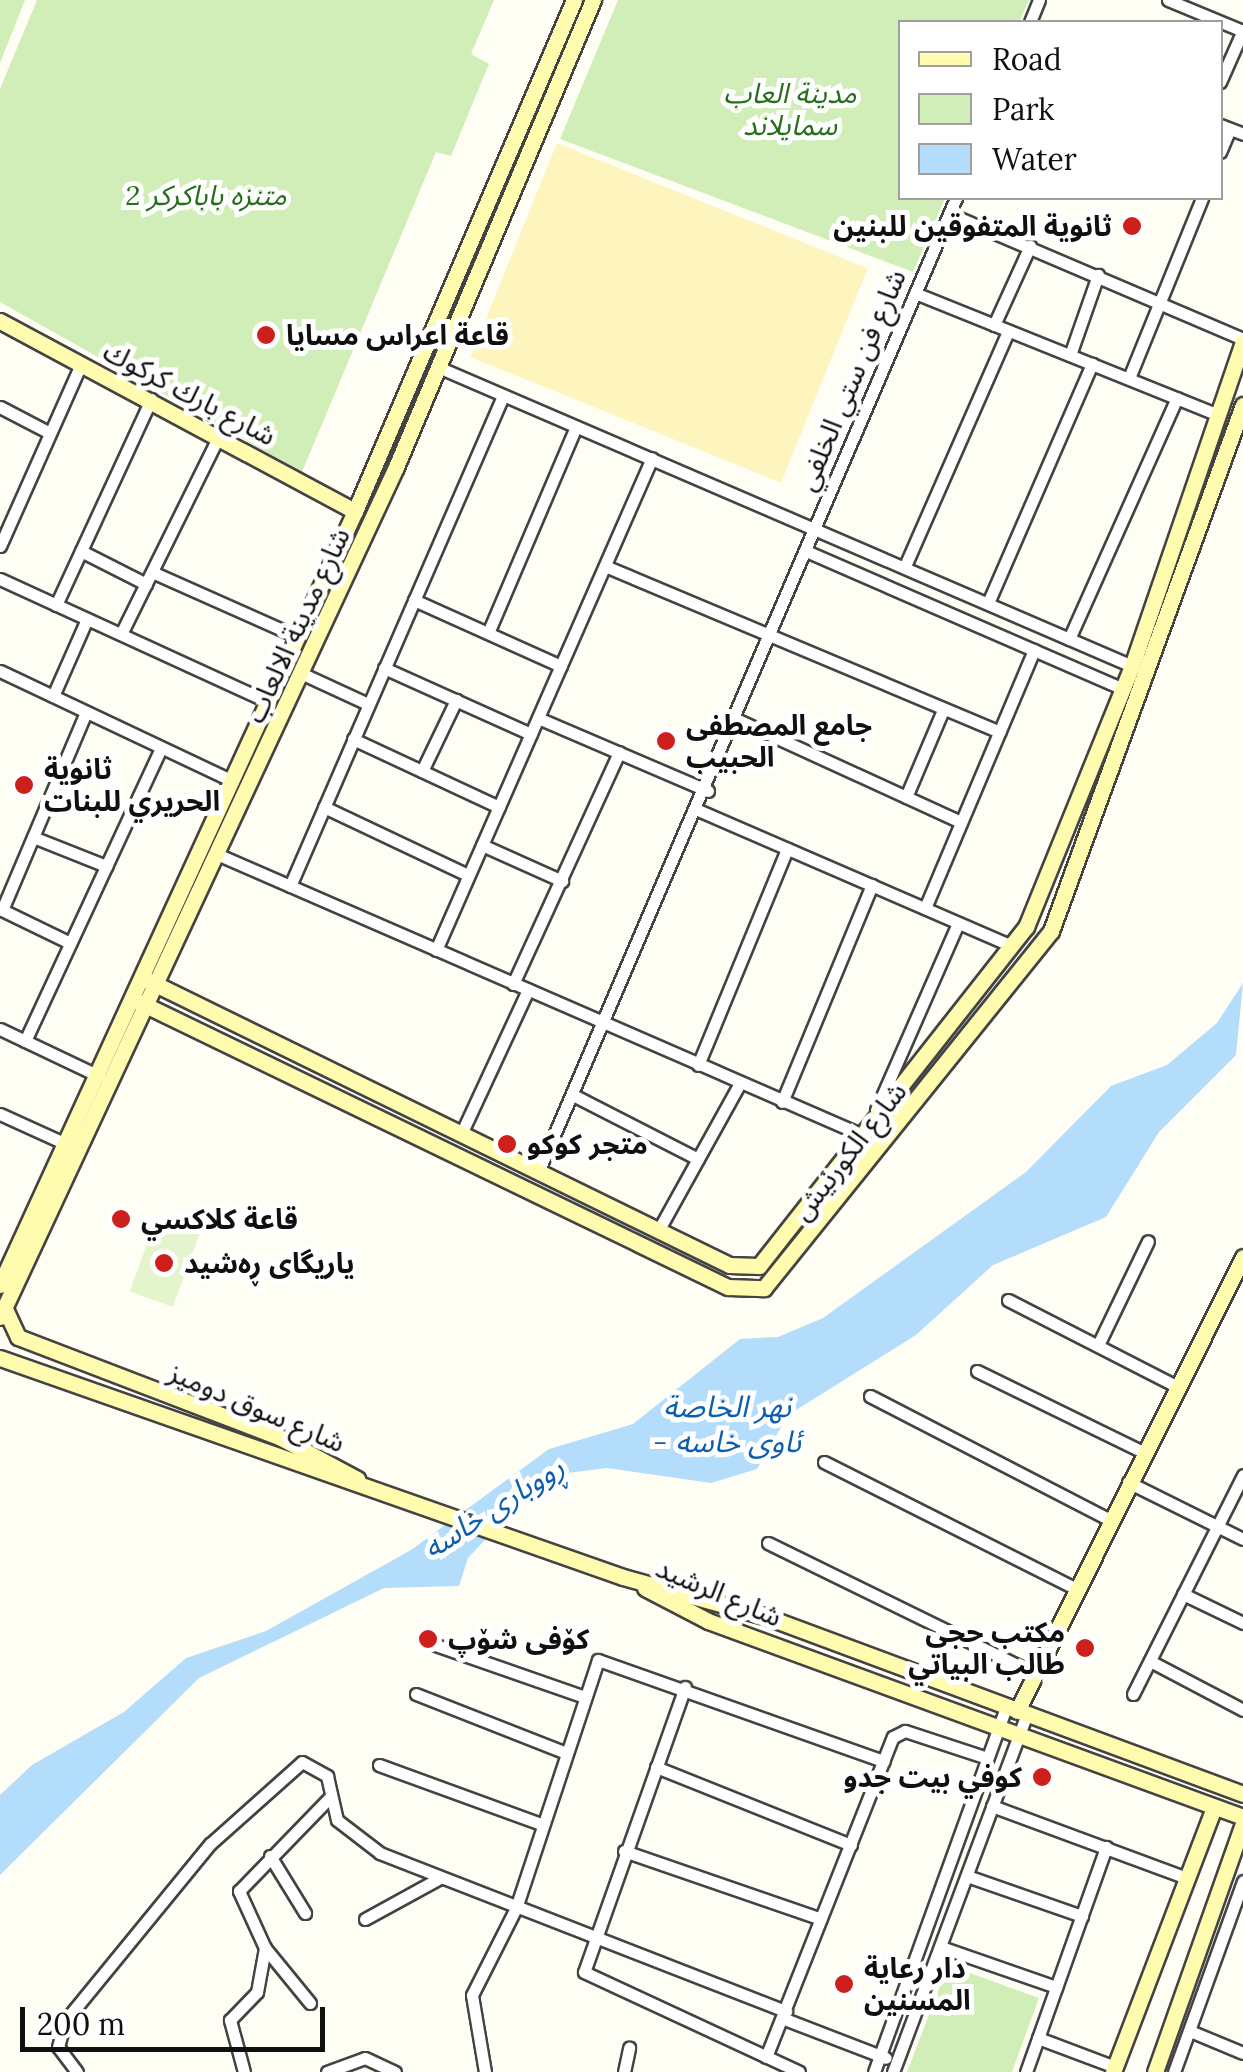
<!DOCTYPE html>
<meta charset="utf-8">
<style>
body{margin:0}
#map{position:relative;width:1243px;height:2072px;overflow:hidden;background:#fffef4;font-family:Lora,"Noto Sans Arabic",serif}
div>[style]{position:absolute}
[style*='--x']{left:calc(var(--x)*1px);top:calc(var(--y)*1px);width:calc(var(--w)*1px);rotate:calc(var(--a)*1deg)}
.green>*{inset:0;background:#d1eeb9}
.sand>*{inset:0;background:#fef4bd;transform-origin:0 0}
.pitch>*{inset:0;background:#e4f4cc;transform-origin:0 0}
.water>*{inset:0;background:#b4dcfb}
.roads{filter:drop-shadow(2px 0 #434343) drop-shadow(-2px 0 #434343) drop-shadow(0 2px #434343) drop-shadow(0 -2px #434343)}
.street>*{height:11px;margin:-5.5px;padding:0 5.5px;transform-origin:5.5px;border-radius:5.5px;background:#fff}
.secondary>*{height:15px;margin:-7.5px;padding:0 7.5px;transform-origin:7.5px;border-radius:7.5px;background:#fffbaf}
.dots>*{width:28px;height:28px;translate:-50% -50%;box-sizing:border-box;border:5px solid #fff;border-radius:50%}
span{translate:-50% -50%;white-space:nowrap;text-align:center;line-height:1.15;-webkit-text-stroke:10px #fff;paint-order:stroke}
.park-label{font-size:28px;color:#266f1a;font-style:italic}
.poi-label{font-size:28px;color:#101010;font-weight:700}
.right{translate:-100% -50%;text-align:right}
.left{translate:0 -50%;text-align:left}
.street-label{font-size:28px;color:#101010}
.water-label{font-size:30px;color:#0e5eae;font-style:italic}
.legend{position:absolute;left:898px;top:20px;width:325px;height:180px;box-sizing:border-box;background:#fff;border:2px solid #9f9f9f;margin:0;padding:12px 18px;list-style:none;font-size:30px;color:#101010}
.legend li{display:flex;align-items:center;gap:20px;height:50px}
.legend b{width:50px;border:2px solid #9f9f9f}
.scale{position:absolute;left:20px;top:2007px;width:305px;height:45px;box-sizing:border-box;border:5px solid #101010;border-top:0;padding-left:12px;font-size:30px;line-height:35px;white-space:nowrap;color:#101010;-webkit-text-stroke:8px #fff;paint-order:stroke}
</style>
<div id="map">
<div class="green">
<i style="clip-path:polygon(0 0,25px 0,0 63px)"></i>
<i style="clip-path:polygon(37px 0,494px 0,471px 54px,489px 64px,451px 156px,436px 152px,302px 472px,0 302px,0 89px)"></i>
<i style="clip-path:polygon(618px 0,1029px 0,1019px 22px,900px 22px,900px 198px,945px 198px,913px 272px,560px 139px)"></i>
<i style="clip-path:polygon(948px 1965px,1039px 1998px,1012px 2072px,907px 2072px)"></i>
</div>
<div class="sand">
<i style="left:557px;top:143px;width:335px;height:231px;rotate:22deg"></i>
</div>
<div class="pitch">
<i style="left:156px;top:1219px;width:46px;height:77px;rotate:20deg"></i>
</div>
<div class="water">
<i style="clip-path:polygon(1243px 983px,1236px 1055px,1159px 1132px,1106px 1217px,993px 1265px,916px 1335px,788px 1415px,757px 1469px,711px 1483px,607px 1468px,567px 1473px,513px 1510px,468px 1558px,459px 1586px,384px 1588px,199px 1678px,0 1875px,0 1795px,32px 1765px,124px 1712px,186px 1658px,266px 1631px,411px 1550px,549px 1449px,633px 1424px,740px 1339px,778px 1337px,823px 1318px,1026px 1172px,1111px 1086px,1167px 1065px,1217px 1023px)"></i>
</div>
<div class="roads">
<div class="street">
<i style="--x:1168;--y:0;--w:81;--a:22.5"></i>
<i style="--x:1030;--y:22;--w:24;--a:-68"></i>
<i style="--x:1220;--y:82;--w:57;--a:-66.1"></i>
<i style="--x:1220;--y:125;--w:25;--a:21"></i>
<i style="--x:1220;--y:152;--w:25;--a:-67"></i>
<i style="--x:950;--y:214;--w:319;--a:23.1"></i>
<i style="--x:915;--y:293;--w:324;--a:21.9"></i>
<i style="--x:994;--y:325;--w:87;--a:-65.5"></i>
<i style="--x:1070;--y:355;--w:85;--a:-70.7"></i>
<i style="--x:438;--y:367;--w:756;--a:23.31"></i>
<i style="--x:1129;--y:378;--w:194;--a:-67.9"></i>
<i style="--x:0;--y:407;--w:56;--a:27.5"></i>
<i style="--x:0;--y:546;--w:199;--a:-66"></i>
<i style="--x:81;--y:551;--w:73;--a:26.9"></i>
<i style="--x:806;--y:551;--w:346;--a:23.5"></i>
<i style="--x:605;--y:566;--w:428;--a:22.8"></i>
<i style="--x:905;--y:566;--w:257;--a:-66.3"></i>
<i style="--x:152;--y:572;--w:160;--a:24"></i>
<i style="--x:0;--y:579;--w:296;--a:24.6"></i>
<i style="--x:414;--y:600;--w:161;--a:24.2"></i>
<i style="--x:988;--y:603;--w:261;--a:-66.5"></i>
<i style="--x:56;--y:605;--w:227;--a:-65.2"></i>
<i style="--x:488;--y:633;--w:224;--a:-66.9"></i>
<i style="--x:121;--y:634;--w:221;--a:-63.7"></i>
<i style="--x:1069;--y:639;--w:264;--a:-65.9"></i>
<i style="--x:384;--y:668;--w:161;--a:24.2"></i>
<i style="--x:0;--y:671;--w:258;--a:25.3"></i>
<i style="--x:303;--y:674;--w:72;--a:24.8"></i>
<i style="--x:53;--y:696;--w:84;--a:-66.2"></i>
<i style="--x:538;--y:718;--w:185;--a:23.2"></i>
<i style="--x:738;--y:720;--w:245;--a:24.6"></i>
<i style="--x:353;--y:739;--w:161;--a:25"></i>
<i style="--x:422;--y:771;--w:79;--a:-64.4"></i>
<i style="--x:906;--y:797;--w:95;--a:-67"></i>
<i style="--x:324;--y:807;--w:159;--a:25.3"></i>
<i style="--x:700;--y:811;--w:340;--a:23.4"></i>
<i style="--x:33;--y:837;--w:79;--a:21.7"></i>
<i style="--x:482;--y:845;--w:88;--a:24.2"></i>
<i style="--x:219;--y:855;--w:704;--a:23.51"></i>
<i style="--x:290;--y:886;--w:534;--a:-66.51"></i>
<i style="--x:925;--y:908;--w:280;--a:-67.1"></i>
<i style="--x:0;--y:909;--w:78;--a:25.9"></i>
<i style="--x:2;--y:910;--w:215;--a:-67"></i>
<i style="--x:436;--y:950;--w:537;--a:-66.3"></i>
<i style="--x:513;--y:984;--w:255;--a:-65.4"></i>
<i style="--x:0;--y:1029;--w:110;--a:25.4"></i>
<i style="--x:25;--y:1041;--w:323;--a:-65.1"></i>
<i style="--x:698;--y:1065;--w:234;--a:-67.6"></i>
<i style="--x:575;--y:1096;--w:138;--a:27.1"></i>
<i style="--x:782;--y:1102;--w:235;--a:-67.5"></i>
<i style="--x:876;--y:1110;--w:204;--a:-66.3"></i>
<i style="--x:0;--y:1114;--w:75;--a:24.5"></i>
<i style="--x:462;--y:1132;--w:157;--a:-65.1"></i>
<i style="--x:539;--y:1170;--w:1058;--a:-66.78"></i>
<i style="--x:658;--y:1231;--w:169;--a:-61"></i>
<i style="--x:1008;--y:1300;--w:189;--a:27.1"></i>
<i style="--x:1098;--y:1345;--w:115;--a:-64.3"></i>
<i style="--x:977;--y:1371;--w:185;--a:26"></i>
<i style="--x:870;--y:1396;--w:270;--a:27.3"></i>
<i style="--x:824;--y:1462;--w:283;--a:26.7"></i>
<i style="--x:1128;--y:1482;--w:128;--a:26.4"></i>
<i style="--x:768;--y:1543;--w:297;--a:26.1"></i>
<i style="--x:1183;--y:1594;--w:67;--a:25.8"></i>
<i style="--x:427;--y:1642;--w:164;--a:19.2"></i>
<i style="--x:1150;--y:1661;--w:105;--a:27.8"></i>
<i style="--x:685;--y:1687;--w:302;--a:109.5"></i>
<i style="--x:584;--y:1972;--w:237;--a:24.9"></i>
<i style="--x:416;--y:1694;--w:159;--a:21.4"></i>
<i style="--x:1133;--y:1694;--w:245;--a:-63.3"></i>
<i style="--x:379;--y:1765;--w:172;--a:20"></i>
<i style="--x:656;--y:1767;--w:210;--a:21.8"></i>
<i style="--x:992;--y:1806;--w:208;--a:20.3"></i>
<i style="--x:624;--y:1851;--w:208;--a:19"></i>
<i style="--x:270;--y:1856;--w:67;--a:58.4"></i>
<i style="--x:967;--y:1876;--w:122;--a:19.2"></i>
<i style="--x:365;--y:1919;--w:85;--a:-28.7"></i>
<i style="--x:941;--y:1947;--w:122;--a:19.2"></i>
<i style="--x:310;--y:2003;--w:71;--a:-129.3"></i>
<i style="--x:265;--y:1948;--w:63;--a:-114.5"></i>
<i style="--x:239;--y:1891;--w:132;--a:-45.9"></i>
<i style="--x:782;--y:2018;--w:111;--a:21"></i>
<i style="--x:1190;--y:2031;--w:57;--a:22.5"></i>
<i style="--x:1038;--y:2038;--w:82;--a:20.6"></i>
<i style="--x:766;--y:2057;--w:344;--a:-68.4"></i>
<i style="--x:893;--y:1737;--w:13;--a:-27"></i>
<i style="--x:905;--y:1731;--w:86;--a:18.2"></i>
<i style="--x:77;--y:2072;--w:31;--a:-127"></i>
<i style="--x:58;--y:2047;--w:27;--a:-75"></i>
<i style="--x:65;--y:2021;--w:229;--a:-50.7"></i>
<i style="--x:210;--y:1844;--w:123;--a:-41.7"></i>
<i style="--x:302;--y:1762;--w:29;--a:29"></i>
<i style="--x:327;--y:1776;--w:45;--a:77.2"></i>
<i style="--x:337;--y:1820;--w:54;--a:37.5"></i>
<i style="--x:380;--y:1853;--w:436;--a:21.3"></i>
<i style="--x:244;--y:2072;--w:54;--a:-105.1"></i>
<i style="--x:230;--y:2020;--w:39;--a:-46"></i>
<i style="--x:257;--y:1992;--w:45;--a:-79.7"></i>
<i style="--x:327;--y:2072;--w:40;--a:-20.2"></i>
<i style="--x:365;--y:2058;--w:33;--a:25"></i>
<i style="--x:485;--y:2072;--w:78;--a:-99.6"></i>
<i style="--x:472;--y:1995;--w:97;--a:-63.2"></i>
<i style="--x:516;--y:1908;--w:261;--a:-71.7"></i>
<i style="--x:598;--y:1660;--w:303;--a:19.5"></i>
<i style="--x:624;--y:2072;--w:25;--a:-78"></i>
<i style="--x:874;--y:2072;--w:388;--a:-70.1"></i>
<i style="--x:893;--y:2072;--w:382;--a:-69.5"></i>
<i style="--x:1026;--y:2072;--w:239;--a:-70.4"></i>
<i style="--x:1174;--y:2072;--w:203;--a:-70.1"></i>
</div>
<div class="secondary">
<i style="--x:0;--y:321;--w:403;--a:28.2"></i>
<i style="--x:145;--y:979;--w:650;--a:26.09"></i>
<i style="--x:729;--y:1265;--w:30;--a:2"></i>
<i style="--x:759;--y:1266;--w:432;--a:-51.8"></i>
<i style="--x:1026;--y:927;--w:282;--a:-67.9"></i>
<i style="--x:1132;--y:666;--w:343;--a:-71.1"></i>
<i style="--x:135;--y:1000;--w:659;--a:25.83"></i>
<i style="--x:728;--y:1287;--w:36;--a:2"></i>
<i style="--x:764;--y:1288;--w:458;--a:-51.2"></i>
<i style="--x:1051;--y:931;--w:560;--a:-69.95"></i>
<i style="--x:0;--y:1285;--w:852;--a:-65.36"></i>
<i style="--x:355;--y:511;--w:556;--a:-66.8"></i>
<i style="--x:5;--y:1309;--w:31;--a:65"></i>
<i style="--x:18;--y:1337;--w:280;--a:21"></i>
<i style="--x:279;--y:1437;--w:89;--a:28.3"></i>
<i style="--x:0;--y:1317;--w:938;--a:-65.02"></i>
<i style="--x:396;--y:467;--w:507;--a:-67.13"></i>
<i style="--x:0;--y:1358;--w:660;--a:19.37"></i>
<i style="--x:623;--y:1577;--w:149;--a:15.5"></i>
<i style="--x:767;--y:1617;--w:508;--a:20.4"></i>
<i style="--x:645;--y:1588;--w:71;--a:27.6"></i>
<i style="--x:708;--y:1621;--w:570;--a:20.12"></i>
<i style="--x:1017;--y:1711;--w:507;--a:-63.54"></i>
<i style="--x:1113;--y:2072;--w:284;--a:-69.1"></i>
<i style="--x:1155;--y:2072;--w:264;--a:-70.5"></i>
</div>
</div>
<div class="dots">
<i style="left:1132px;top:226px;background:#cd1f1c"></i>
<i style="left:266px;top:335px;background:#cd1f1c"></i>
<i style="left:666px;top:741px;background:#cd1f1c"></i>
<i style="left:24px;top:785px;background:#cd1f1c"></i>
<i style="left:507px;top:1144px;background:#cd1f1c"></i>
<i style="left:121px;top:1219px;background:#cd1f1c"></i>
<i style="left:164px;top:1263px;background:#cd1f1c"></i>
<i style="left:428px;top:1639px;background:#cd1f1c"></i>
<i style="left:1085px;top:1648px;background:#cd1f1c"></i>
<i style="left:1042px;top:1777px;background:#cd1f1c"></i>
<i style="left:844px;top:1984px;background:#cd1f1c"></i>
</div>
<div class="park-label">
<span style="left:790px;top:109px">مدينة العاب<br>سمايلاند</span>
<span style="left:206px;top:195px">متنزه باباكركر 2</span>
</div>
<div class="poi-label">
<span class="right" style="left:1112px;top:226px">ثانوية المتفوقين للبنين</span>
<span class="left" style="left:286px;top:335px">قاعة اعراس مسايا</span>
<span class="left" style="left:686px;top:741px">جامع المصطفى<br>الحبيب</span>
<span class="left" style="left:44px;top:785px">ثانوية<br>الحريري للبنات</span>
<span class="left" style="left:527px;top:1144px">متجر كوكو</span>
<span class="left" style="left:141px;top:1219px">قاعة كلاكسي</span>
<span class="left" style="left:184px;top:1263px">یاریگای ڕەشید</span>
<span class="right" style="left:1065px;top:1648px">مكتب حجي<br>طالب البياتي</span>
<span class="left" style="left:448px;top:1639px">کۆفی شۆپ</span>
<span class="right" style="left:1022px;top:1777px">كوفي بيت جدو</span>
<span class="left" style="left:864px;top:1984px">دار رعاية<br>المسنين</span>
</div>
<div class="street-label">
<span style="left:851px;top:380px;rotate:-67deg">شارع فن ستي الخلفي</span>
<span style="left:190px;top:393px;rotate:28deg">شارع بارك كركوك</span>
<span style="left:297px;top:625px;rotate:-65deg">شارع مدينة الالعاب</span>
<span style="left:849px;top:1151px;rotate:-52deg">شارع الكورنيش</span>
<span style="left:257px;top:1407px;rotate:23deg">شارع سوق دوميز</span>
<span style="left:719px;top:1592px;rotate:23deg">شارع الرشيد</span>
</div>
<div class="water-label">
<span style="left:727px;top:1423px">نهر الخاصة<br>- ئاوی خاسە</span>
<span style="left:493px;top:1507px;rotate:-33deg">ڕووباری خاسە</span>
</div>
<ul class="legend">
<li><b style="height:12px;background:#fffbaf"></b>Road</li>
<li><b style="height:28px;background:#d1eeb9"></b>Park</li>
<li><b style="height:28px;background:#b4dcfb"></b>Water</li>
</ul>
<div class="scale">200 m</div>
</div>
